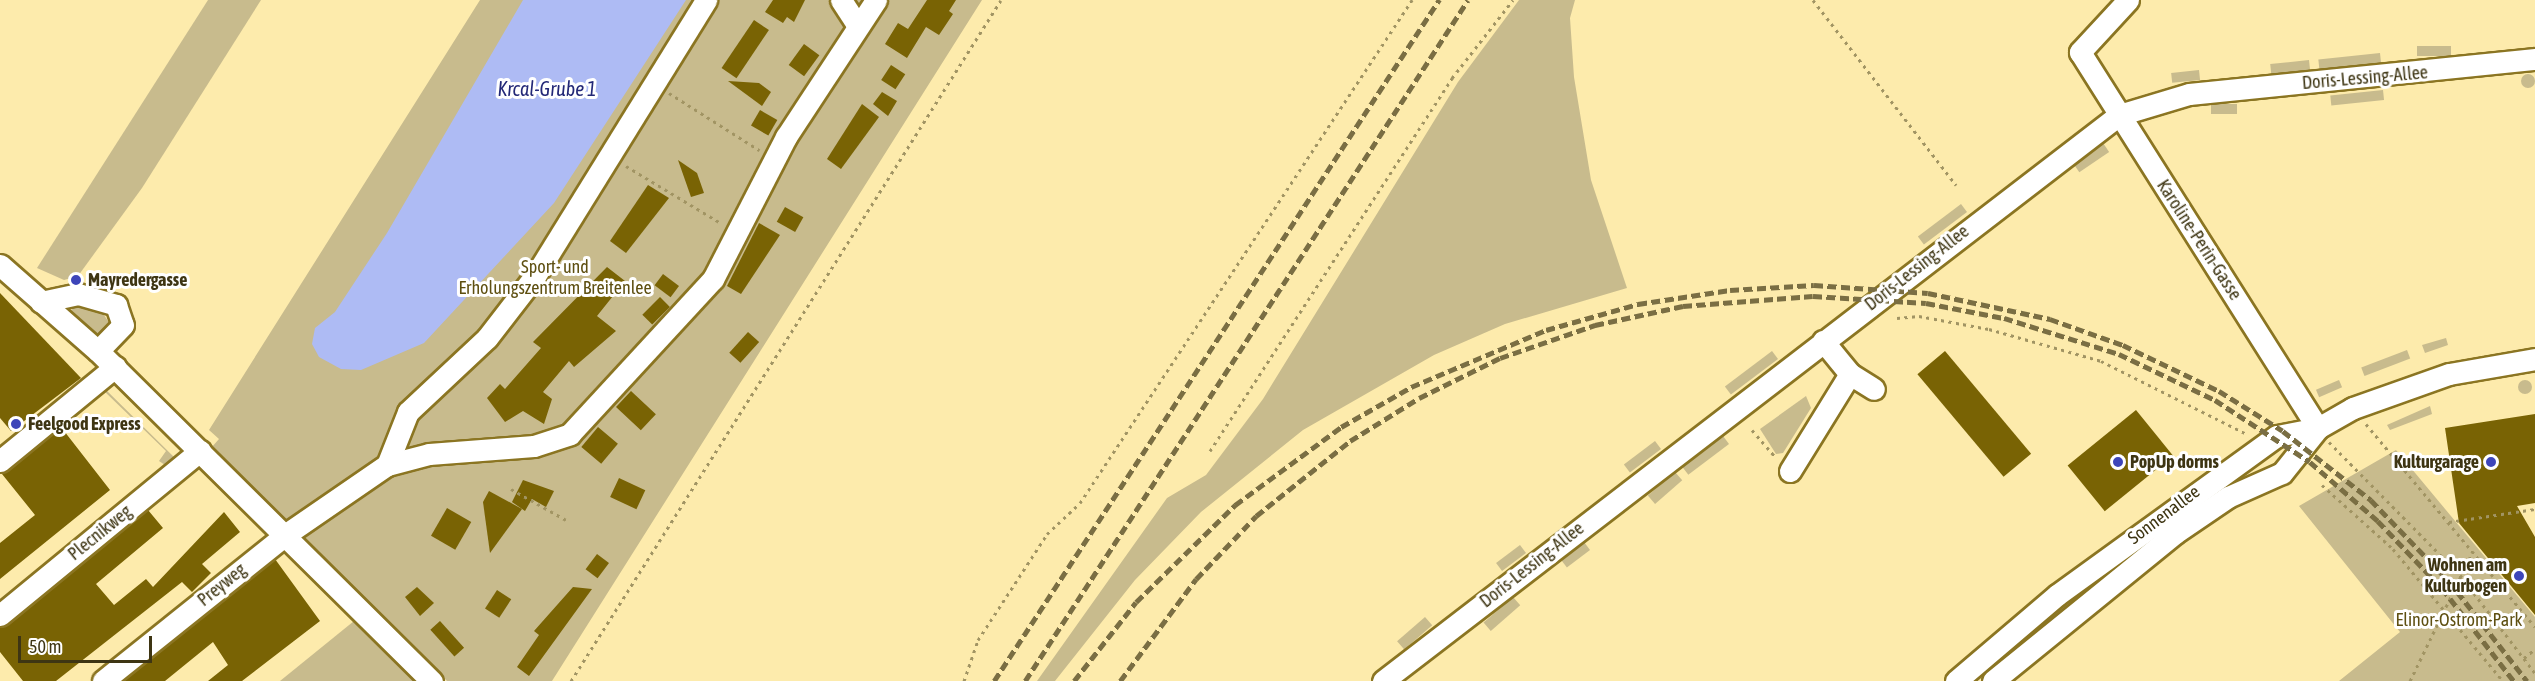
<!DOCTYPE html>
<style>
body{margin:0}
#map{position:relative;width:2535px;height:681px;overflow:hidden;background:#fdebac;font-family:"Asap Condensed",sans-serif}
div>[style]{position:absolute}
[style*='--x']{left:calc(var(--x)*1px);top:calc(var(--y)*1px);width:calc(var(--w)*1px);rotate:calc(var(--a)*1deg)}
.green>*{inset:0;background:#c8bb8d;transform-origin:0 0}
.round{border-radius:50%}
.water>*{inset:0;background:#aebbf4}
.building>*{inset:0;background:#796304;transform-origin:0 0}
.path>*{height:3px;margin-top:-1.5px;transform-origin:0;background:repeating-linear-gradient(90deg,#a19463 0 3px,transparent 0 7.5px)}
.roads{filter:drop-shadow(2px 0 #8b7522) drop-shadow(-2px 0 #8b7522) drop-shadow(0 2px #8b7522) drop-shadow(0 -2px #8b7522)}
.minor>*{height:21px;margin:-10.5px;padding:0 10.5px;transform-origin:10.5px;border-radius:10.5px;background:#fff}
.rail>*{height:4.5px;margin-top:-2.25px;transform-origin:0;background:repeating-linear-gradient(90deg,#7a6e43 0 9px,transparent 0 13.5px)}
.dots>*{width:16px;height:16px;translate:-50% -50%;box-sizing:border-box;border:3px solid #fff;border-radius:50%}
span{translate:-50% -50%;white-space:nowrap;text-align:center;line-height:1.15;-webkit-text-stroke:6px #fff;paint-order:stroke}
.street-label{font-size:18px;color:#3e3513}
.park-label{font-size:18px;color:#5e4f11}
.poi-label{font-size:18px;color:#3e3513;font-weight:700}
.left{translate:0 -50%;text-align:left}
.right{translate:-100% -50%;text-align:right}
.water-label{font-size:20px;color:#232877;font-style:italic}
.scale{position:absolute;left:18px;top:636px;width:134px;height:27px;box-sizing:border-box;border:3px solid #3e3513;border-top:0;padding-left:8px;font-size:18px;line-height:21px;white-space:nowrap;color:#3e3513;-webkit-text-stroke:4px #fff;paint-order:stroke}
</style>
<div id="map">
<div class="green">
<i style="clip-path:polygon(208px 0,261px 0,142px 188px,78px 276px,64px 280px,37px 268px)"></i>
<i style="clip-path:polygon(480px 0,982px 0,552px 681px,447px 681px,305px 540px,308px 531px,297px 519px,284px 520px,211px 448px,219px 439px,209px 430px)"></i>
<i style="clip-path:polygon(1519px 0,1575px 0,1570px 18px,1574px 77px,1591px 180px,1627px 288px,1505px 324px,1434px 355px,1303px 430px,1201px 512px,1135px 580px,1055px 681px,1037px 681px,1167px 498px,1206px 475px,1263px 399px,1458px 82px)"></i>
<i style="left:2451px;top:46px;width:10px;height:34px;rotate:90deg"></i>
<i style="left:2380px;top:53px;width:10px;height:62px;rotate:84deg"></i>
<i style="left:2309px;top:60px;width:10px;height:39px;rotate:84deg"></i>
<i style="left:2199px;top:70px;width:10px;height:28px;rotate:84deg"></i>
<i class="round" style="left:2521px;top:74px;width:14px;height:14px"></i>
<i style="left:2383px;top:90px;width:10px;height:53px;rotate:84deg"></i>
<i style="left:2237px;top:104px;width:10px;height:26px;rotate:90deg"></i>
<i style="left:2103px;top:143px;width:11px;height:36px;rotate:56deg"></i>
<i style="left:1961px;top:204px;width:10px;height:54px;rotate:53deg"></i>
<i style="clip-path:polygon(75px 306px,102px 312px,110px 324px,95px 336px,70px 312px)"></i>
<i style="clip-path:polygon(2446px 338px,2448px 345px,2425px 353px,2422px 345px)"></i>
<i style="left:2407px;top:350px;width:9px;height:49px;rotate:69deg"></i>
<i style="left:1772px;top:351px;width:10px;height:59px;rotate:53deg"></i>
<i class="round" style="left:2518px;top:380px;width:14px;height:14px"></i>
<i style="left:2339px;top:380px;width:8px;height:25px;rotate:67deg"></i>
<i style="clip-path:polygon(102px 386px,176px 459px,165px 465px,159px 461px,166px 451px,103px 390px,96px 394px)"></i>
<i style="clip-path:polygon(1806px 396px,1811px 408px,1783px 453px,1776px 454px,1760px 429px)"></i>
<i style="clip-path:polygon(2430px 406px,2432px 414px,2390px 430px,2387px 425px)"></i>
<i style="left:1723px;top:436px;width:10px;height:51px;rotate:53deg"></i>
<i style="left:1655px;top:441px;width:10px;height:39px;rotate:53deg"></i>
<i style="clip-path:polygon(2396px 450px,2535px 617px,2535px 681px,2339px 681px,2400px 632px,2299px 506px)"></i>
<i style="left:1675px;top:472px;width:11px;height:36px;rotate:49deg"></i>
<i style="left:1584px;top:542px;width:10px;height:29px;rotate:53deg"></i>
<i style="left:1520px;top:545px;width:10px;height:30px;rotate:53deg"></i>
<i style="left:1513px;top:597px;width:11px;height:39px;rotate:49deg"></i>
<i style="left:1425px;top:617px;width:11px;height:37px;rotate:49deg"></i>
<i style="clip-path:polygon(354px 621px,416px 681px,280px 681px)"></i>
</div>
<div class="water">
<i style="clip-path:polygon(523px 0,686px 0,554px 203px,424px 343px,361px 370px,341px 369px,319px 357px,312px 344px,315px 328px,335px 312px,387px 233px)"></i>
</div>
<div class="building">
<i style="clip-path:polygon(773px 0,805px 0,794px 22px,787px 17px,783px 23px,765px 12px)"></i>
<i style="clip-path:polygon(927px 0,956px 0,949px 11px,953px 14px,939px 35px,926px 27px,907px 58px,885px 44px,898px 23px,908px 29px)"></i>
<i style="left:754px;top:20px;width:18px;height:58px;rotate:34deg"></i>
<i style="left:804px;top:44px;width:19px;height:26px;rotate:36deg"></i>
<i style="left:891px;top:65px;width:17px;height:18px;rotate:33deg"></i>
<i style="clip-path:polygon(728px 81px,759px 83px,771px 92px,762px 106px)"></i>
<i style="clip-path:polygon(882px 92px,897px 101px,888px 116px,873px 104px)"></i>
<i style="clip-path:polygon(862px 104px,879px 117px,841px 169px,827px 159px)"></i>
<i style="left:760px;top:110px;width:20px;height:18px;rotate:30deg"></i>
<i style="clip-path:polygon(678px 160px,697px 173px,704px 193px,691px 197px)"></i>
<i style="clip-path:polygon(648px 185px,669px 198px,626px 253px,610px 241px)"></i>
<i style="left:785px;top:207px;width:21px;height:17px;rotate:29deg"></i>
<i style="clip-path:polygon(759px 223px,780px 235px,741px 294px,727px 286px)"></i>
<i style="clip-path:polygon(607px 267px,625px 281px,597px 316px,616px 331px,574px 367px,569px 361px,543px 392px,552px 399px,544px 424px,523px 411px,505px 422px,487px 398px,500px 384px,505px 389px,541px 348px,533px 342px)"></i>
<i style="left:663px;top:274px;width:20px;height:14px;rotate:37deg"></i>
<i style="clip-path:polygon(0 293px,81px 378px,11px 431px,0 418px)"></i>
<i style="left:660px;top:297px;width:14px;height:25px;rotate:45deg"></i>
<i style="left:748px;top:332px;width:15px;height:28px;rotate:42deg"></i>
<i style="left:1945px;top:351px;width:134px;height:36px;rotate:50deg"></i>
<i style="left:631px;top:391px;width:34px;height:22px;rotate:43deg"></i>
<i style="left:2136px;top:410px;width:59px;height:88px;rotate:51deg"></i>
<i style="clip-path:polygon(2535px 414px,2535px 503px,2517px 506px,2535px 537px,2535px 615px,2459px 523px,2445px 428px)"></i>
<i style="clip-path:polygon(61px 427px,110px 490px,0 579px,0 543px,35px 515px,2px 474px)"></i>
<i style="left:598px;top:427px;width:26px;height:26px;rotate:40deg"></i>
<i style="left:619px;top:478px;width:29px;height:21px;rotate:25deg"></i>
<i style="clip-path:polygon(523px 480px,554px 491px,546px 507px,532px 499px,525px 511px,512px 502px)"></i>
<i style="clip-path:polygon(489px 491px,522px 509px,490px 553px,483px 502px)"></i>
<i style="left:447px;top:508px;width:28px;height:32px;rotate:30deg"></i>
<i style="clip-path:polygon(148px 510px,163px 528px,96px 584px,114px 605px,146px 579px,153px 587px,224px 512px,240px 532px,202px 564px,211px 573px,192px 592px,182px 582px,56px 681px,23px 681px,0 652px,0 627px)"></i>
<i style="left:597px;top:554px;width:15px;height:19px;rotate:37deg"></i>
<i style="clip-path:polygon(275px 559px,320px 621px,242px 681px,208px 681px,228px 665px,213px 642px,165px 681px,123px 681px)"></i>
<i style="clip-path:polygon(417px 587px,434px 603px,420px 616px,405px 597px)"></i>
<i style="clip-path:polygon(573px 587px,592px 589px,529px 676px,517px 667px,539px 635px,534px 631px)"></i>
<i style="left:497px;top:590px;width:17px;height:22px;rotate:33deg"></i>
<i style="left:440px;top:621px;width:36px;height:13px;rotate:48deg"></i>
</div>
<div class="path">
<i style="--x:1813;--y:0;--w:234;--a:52.3"></i>
<i style="--x:669;--y:93;--w:107;--a:32.3"></i>
<i style="--x:626;--y:166;--w:111;--a:31"></i>
<i style="--x:1897;--y:318;--w:22;--a:-5"></i>
<i style="--x:1919;--y:316;--w:71;--a:10.5"></i>
<i style="--x:1989;--y:329;--w:116;--a:15.9"></i>
<i style="--x:2101;--y:361;--w:163;--a:26.6"></i>
<i style="--x:2366;--y:424;--w:264;--a:50.2"></i>
<i style="--x:1752;--y:430;--w:37;--a:49"></i>
<i style="--x:2329;--y:442;--w:187;--a:45.4"></i>
<i style="--x:2460;--y:575;--w:123;--a:52.6"></i>
<i style="--x:1210;--y:451;--w:445;--a:-57"></i>
<i style="--x:1452;--y:78;--w:99;--a:-52"></i>
<i style="--x:2322;--y:485;--w:96;--a:42"></i>
<i style="--x:2393;--y:549;--w:172;--a:50.2"></i>
<i style="--x:511;--y:489;--w:63;--a:29.4"></i>
<i style="--x:2449;--y:522;--w:87;--a:-8.6"></i>
<i style="--x:2524;--y:658;--w:14;--a:-39"></i>
<i style="--x:571;--y:681;--w:805;--a:-57.73"></i>
<i style="--x:964;--y:681;--w:43;--a:-71.1"></i>
<i style="--x:978;--y:640;--w:126;--a:-56.9"></i>
<i style="--x:1047;--y:534;--w:45;--a:-43.2"></i>
<i style="--x:1080;--y:503;--w:603;--a:-56.57"></i>
<i style="--x:2410;--y:681;--w:144;--a:-64.1"></i>
</div>
<div class="roads">
<div class="minor">
<i style="--x:841;--y:0;--w:31;--a:57"></i>
<i style="--x:2128;--y:0;--w:71;--a:132.7"></i>
<i style="--x:2080;--y:52;--w:445;--a:57.7"></i>
<i style="--x:0;--y:265;--w:130;--a:41.3"></i>
<i style="--x:98;--y:351;--w:470;--a:44.7"></i>
<i style="--x:41;--y:302;--w:38;--a:-12"></i>
<i style="--x:78;--y:294;--w:40;--a:16"></i>
<i style="--x:116;--y:305;--w:21;--a:71"></i>
<i style="--x:123;--y:325;--w:36;--a:134"></i>
<i style="--x:1823;--y:341;--w:43;--a:50.7"></i>
<i style="--x:1850;--y:374;--w:28;--a:32"></i>
<i style="--x:0;--y:461;--w:149;--a:-39.3"></i>
<i style="--x:387;--y:465;--w:57;--a:-68.4"></i>
<i style="--x:408;--y:412;--w:108;--a:-43.1"></i>
<i style="--x:487;--y:338;--w:78;--a:-52.3"></i>
<i style="--x:535;--y:276;--w:325;--a:-58.2"></i>
<i style="--x:1790;--y:471;--w:114;--a:-58.3"></i>
<i style="--x:0;--y:615;--w:259;--a:-39.4"></i>
<i style="--x:103;--y:681;--w:233;--a:-38.7"></i>
<i style="--x:285;--y:535;--w:124;--a:-34.5"></i>
<i style="--x:387;--y:465;--w:43;--a:-14.7"></i>
<i style="--x:429;--y:454;--w:105;--a:-4.4"></i>
<i style="--x:534;--y:446;--w:38;--a:-18"></i>
<i style="--x:570;--y:434;--w:211;--a:-47.3"></i>
<i style="--x:713;--y:279;--w:160;--a:-62.8"></i>
<i style="--x:786;--y:137;--w:164;--a:-56.7"></i>
<i style="--x:1383;--y:681;--w:928;--a:-37.56"></i>
<i style="--x:2119;--y:115;--w:73;--a:-16.7"></i>
<i style="--x:2189;--y:94;--w:348;--a:-5.8"></i>
<i style="--x:1956;--y:681;--w:133;--a:-40.4"></i>
<i style="--x:2057;--y:595;--w:271;--a:-35.9"></i>
<i style="--x:2277;--y:436;--w:42;--a:-11"></i>
<i style="--x:2318;--y:428;--w:40;--a:-29.7"></i>
<i style="--x:2353;--y:408;--w:102;--a:-19.5"></i>
<i style="--x:2449;--y:374;--w:87;--a:-9.9"></i>
<i style="--x:1993;--y:681;--w:235;--a:-39.1"></i>
<i style="--x:2175;--y:533;--w:64;--a:-34.2"></i>
<i style="--x:2228;--y:497;--w:59;--a:-24"></i>
<i style="--x:2282;--y:473;--w:58;--a:-51.3"></i>
</div>
</div>
<div class="rail">
<i style="--x:994;--y:681;--w:814;--a:-56.84"></i>
<i style="--x:1025;--y:681;--w:812;--a:-56.96"></i>
<i style="--x:1074;--y:681;--w:100;--a:-51.9"></i>
<i style="--x:1136;--y:602;--w:139;--a:-44.4"></i>
<i style="--x:1235;--y:505;--w:132;--a:-36.3"></i>
<i style="--x:1341;--y:427;--w:81;--a:-29.7"></i>
<i style="--x:1411;--y:387;--w:147;--a:-22.9"></i>
<i style="--x:1546;--y:330;--w:96;--a:-15.8"></i>
<i style="--x:1638;--y:304;--w:93;--a:-8.7"></i>
<i style="--x:1730;--y:290;--w:84;--a:-3.4"></i>
<i style="--x:1814;--y:285;--w:114;--a:4"></i>
<i style="--x:1928;--y:293;--w:125;--a:12"></i>
<i style="--x:2050;--y:319;--w:77;--a:19.6"></i>
<i style="--x:2123;--y:345;--w:106;--a:25.6"></i>
<i style="--x:2219;--y:391;--w:75;--a:32"></i>
<i style="--x:2283;--y:431;--w:112;--a:38.1"></i>
<i style="--x:2371;--y:500;--w:112;--a:46.1"></i>
<i style="--x:2449;--y:581;--w:127;--a:52"></i>
<i style="--x:1120;--y:681;--w:127;--a:-53.3"></i>
<i style="--x:1196;--y:579;--w:87;--a:-46.4"></i>
<i style="--x:1256;--y:516;--w:120;--a:-38.6"></i>
<i style="--x:1350;--y:441;--w:81;--a:-31.9"></i>
<i style="--x:1419;--y:398;--w:90;--a:-26.3"></i>
<i style="--x:1500;--y:358;--w:101;--a:-19.2"></i>
<i style="--x:1595;--y:325;--w:90;--a:-12.2"></i>
<i style="--x:1683;--y:306;--w:130;--a:-4.4"></i>
<i style="--x:1813;--y:296;--w:113;--a:3.5"></i>
<i style="--x:1926;--y:303;--w:79;--a:10.9"></i>
<i style="--x:2004;--y:318;--w:121;--a:17.4"></i>
<i style="--x:2119;--y:354;--w:106;--a:25.6"></i>
<i style="--x:2215;--y:400;--w:113;--a:33.1"></i>
<i style="--x:2310;--y:462;--w:90;--a:40.9"></i>
<i style="--x:2378;--y:521;--w:93;--a:46.3"></i>
<i style="--x:2442;--y:588;--w:118;--a:52.3"></i>
</div>
<div class="dots">
<i style="left:76px;top:280px;background:#3d45b9"></i>
<i style="left:16px;top:424px;background:#3d45b9"></i>
<i style="left:2118px;top:462px;background:#3d45b9"></i>
<i style="left:2491px;top:462px;background:#3d45b9"></i>
<i style="left:2519px;top:576px;background:#3d45b9"></i>
</div>
<div class="street-label">
<span style="left:2365px;top:78px;rotate:-5deg">Doris-Lessing-Allee</span>
<span style="left:2199px;top:240px;rotate:57deg">Karoline-Perin-Gasse</span>
<span style="left:1917px;top:268px;rotate:-38deg">Doris-Lessing-Allee</span>
<span style="left:2164px;top:515px;rotate:-37deg">Sonnenallee</span>
<span style="left:100px;top:533px;rotate:-39deg">Plecnikweg</span>
<span style="left:1532px;top:565px;rotate:-38deg">Doris-Lessing-Allee</span>
<span style="left:222px;top:585px;rotate:-39deg">Preyweg</span>
</div>
<div class="park-label">
<span style="left:555px;top:278px">Sport- und<br>Erholungszentrum Breitenlee</span>
<span style="left:2459px;top:620px">Elinor-Ostrom-Park</span>
</div>
<div class="poi-label">
<span class="left" style="left:88px;top:280px">Mayredergasse</span>
<span class="left" style="left:28px;top:424px">Feelgood Express</span>
<span class="left" style="left:2130px;top:462px">PopUp dorms</span>
<span class="right" style="left:2479px;top:462px">Kulturgarage</span>
<span class="right" style="left:2507px;top:576px">Wohnen am<br>Kulturbogen</span>
</div>
<div class="water-label">
<span style="left:547px;top:88px">Krcal-Grube 1</span>
</div>
<div class="scale">50 m</div>
</div>
